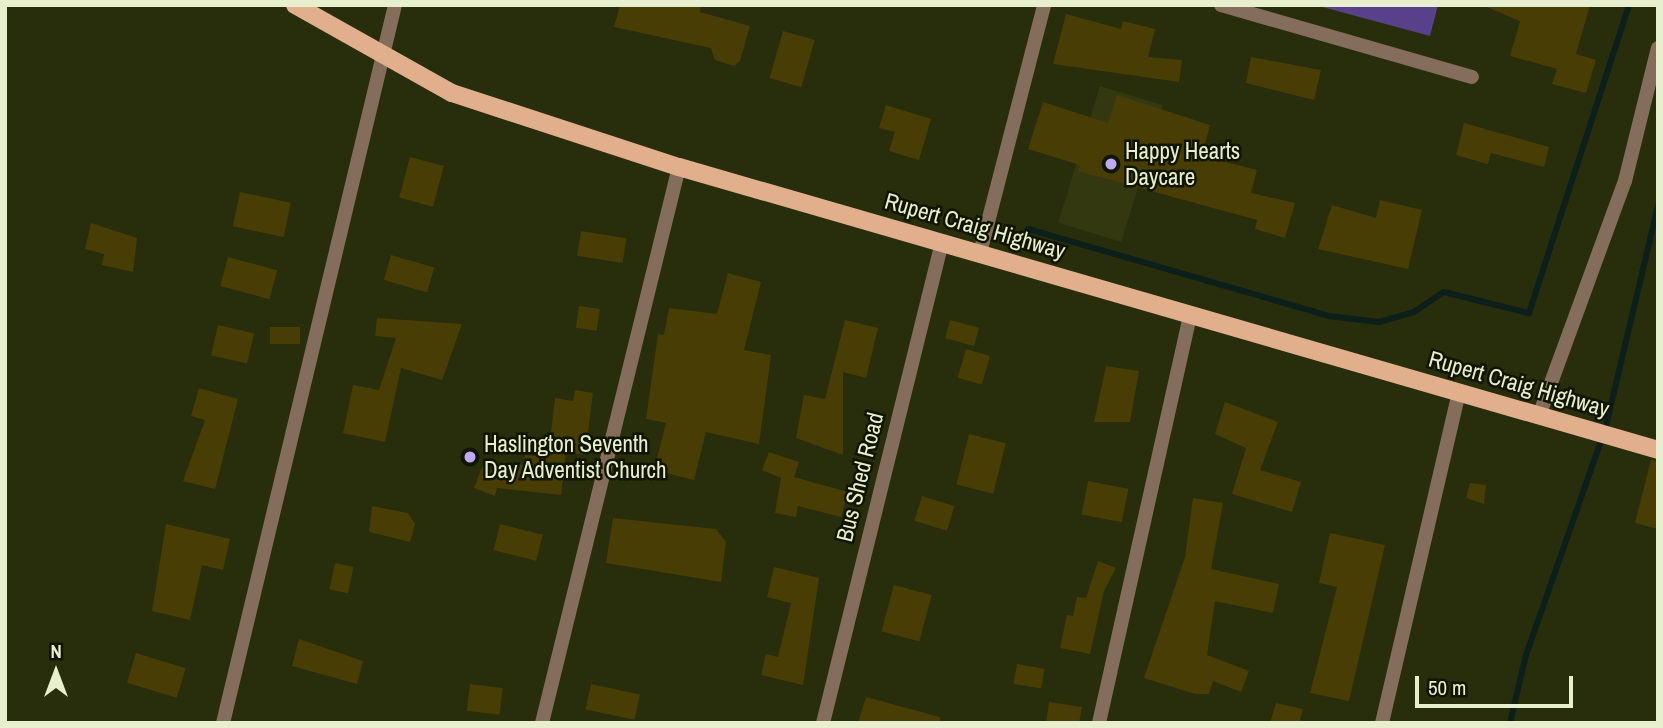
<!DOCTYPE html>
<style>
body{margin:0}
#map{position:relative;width:1663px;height:728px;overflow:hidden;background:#282d0b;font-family:"Archivo Narrow",sans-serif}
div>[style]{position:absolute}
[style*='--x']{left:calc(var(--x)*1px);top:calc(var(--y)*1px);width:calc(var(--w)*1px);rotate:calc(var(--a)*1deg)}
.built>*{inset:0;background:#333811;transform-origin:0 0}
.green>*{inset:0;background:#59408a}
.stream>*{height:6px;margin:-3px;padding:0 3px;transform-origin:3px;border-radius:3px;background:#0d1f1b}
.building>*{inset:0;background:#483d05;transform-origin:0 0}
.minor>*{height:14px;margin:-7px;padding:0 7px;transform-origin:7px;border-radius:7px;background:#856d5c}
.primary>*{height:18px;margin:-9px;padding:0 9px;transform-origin:9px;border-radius:9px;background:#e1af8c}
.dots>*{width:19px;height:19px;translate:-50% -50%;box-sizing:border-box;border:4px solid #111500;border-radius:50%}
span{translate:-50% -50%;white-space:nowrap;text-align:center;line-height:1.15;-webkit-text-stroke:5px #111500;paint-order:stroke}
.poi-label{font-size:23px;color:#e8efce}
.left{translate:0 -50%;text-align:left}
.street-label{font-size:23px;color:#e8efce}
.frame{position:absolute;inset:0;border:7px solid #e8efce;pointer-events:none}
.north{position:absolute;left:21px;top:637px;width:70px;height:70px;-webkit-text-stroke:5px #111500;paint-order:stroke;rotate:0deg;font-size:19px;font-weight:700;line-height:28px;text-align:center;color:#e8efce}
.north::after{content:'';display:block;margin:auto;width:24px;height:32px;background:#e8efce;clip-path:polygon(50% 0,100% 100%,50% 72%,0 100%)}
.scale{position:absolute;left:1415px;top:676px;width:158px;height:32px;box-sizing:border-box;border:4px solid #e8efce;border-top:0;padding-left:9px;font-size:21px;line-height:24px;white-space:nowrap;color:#e8efce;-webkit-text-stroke:5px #111500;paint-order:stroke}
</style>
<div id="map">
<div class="built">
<i style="left:1100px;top:86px;width:66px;height:143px;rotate:17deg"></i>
</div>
<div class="green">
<i style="clip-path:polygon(1315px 5px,1438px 5px,1430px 36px)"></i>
</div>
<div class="stream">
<i style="--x:1028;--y:229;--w:313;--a:16.1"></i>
<i style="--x:1329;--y:316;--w:50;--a:6.8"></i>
<i style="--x:1379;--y:322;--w:36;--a:-16"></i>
<i style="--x:1414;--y:312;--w:36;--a:-34"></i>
<i style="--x:1444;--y:292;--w:88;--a:13.9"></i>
<i style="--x:1529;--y:313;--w:324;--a:-72"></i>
<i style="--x:1510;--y:723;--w:70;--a:-76.8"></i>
<i style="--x:1526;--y:655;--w:238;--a:-70.7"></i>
<i style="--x:1605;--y:430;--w:230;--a:-76.7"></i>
</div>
<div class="building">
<i style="clip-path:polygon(620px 5px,701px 5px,700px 12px,750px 26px,740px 61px,734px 66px,715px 60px,711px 48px,614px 27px)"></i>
<i style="clip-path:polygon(1482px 5px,1590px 5px,1576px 54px,1596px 60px,1586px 93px,1552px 84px,1557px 69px,1510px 56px,1520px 21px)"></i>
<i style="clip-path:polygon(1066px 14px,1121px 29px,1123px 21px,1155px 29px,1148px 57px,1182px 60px,1179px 82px,1053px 64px)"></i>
<i style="left:783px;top:31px;width:33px;height:49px;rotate:16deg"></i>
<i style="clip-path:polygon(1251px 57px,1321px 70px,1314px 100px,1246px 83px)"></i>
<i style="clip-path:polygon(1117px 95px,1210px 125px,1202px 156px,1257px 170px,1251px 193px,1295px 203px,1285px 238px,1255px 229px,1257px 220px,1078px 171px,1080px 165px,1028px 149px,1043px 102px,1108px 123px)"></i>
<i style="clip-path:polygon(886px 105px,931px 119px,919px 160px,889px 151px,895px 132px,879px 128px)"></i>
<i style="clip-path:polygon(1464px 123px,1549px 147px,1544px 167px,1491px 153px,1488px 164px,1456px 155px)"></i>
<i style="left:410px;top:157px;width:35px;height:42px;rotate:15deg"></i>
<i style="left:240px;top:192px;width:52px;height:35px;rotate:12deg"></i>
<i style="clip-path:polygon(1380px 200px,1422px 210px,1408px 269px,1318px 249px,1332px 205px,1376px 218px)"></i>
<i style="clip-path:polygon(91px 223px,137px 238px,133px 272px,102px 265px,104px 254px,85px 249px)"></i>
<i style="left:581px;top:231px;width:46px;height:25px;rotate:9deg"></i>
<i style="left:391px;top:255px;width:45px;height:26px;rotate:16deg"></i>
<i style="left:228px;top:257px;width:51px;height:30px;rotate:15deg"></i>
<i style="clip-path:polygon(728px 273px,761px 282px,744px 350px,771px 355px,759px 444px,706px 432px,694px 480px,654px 470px,666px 423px,646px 419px,658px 334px,664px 335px,669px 308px,717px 314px)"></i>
<i style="left:579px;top:306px;width:21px;height:22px;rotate:8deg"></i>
<i style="clip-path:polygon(377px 318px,462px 324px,442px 380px,401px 368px,385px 442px,343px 433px,353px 385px,379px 390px,396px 338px,375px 336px)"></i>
<i style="clip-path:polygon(845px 320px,878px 328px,866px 378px,843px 372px,843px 455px,796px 438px,804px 395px,825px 399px)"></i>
<i style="left:950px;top:320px;width:30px;height:19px;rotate:15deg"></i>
<i style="left:218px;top:325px;width:37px;height:31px;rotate:13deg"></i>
<i style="left:270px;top:327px;width:30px;height:17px"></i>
<i style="left:966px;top:349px;width:25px;height:30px;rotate:16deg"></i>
<i style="clip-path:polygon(1106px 366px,1139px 371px,1130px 422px,1094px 422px)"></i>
<i style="clip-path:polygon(199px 388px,238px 399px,215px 489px,183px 481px,205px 420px,191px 416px)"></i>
<i style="clip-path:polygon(575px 390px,593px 393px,585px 455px,566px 452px,561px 495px,497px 488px,495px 496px,474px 488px,482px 467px,502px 474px,503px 462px,524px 465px,525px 455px,548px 457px,555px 398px,573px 401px)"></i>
<i style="clip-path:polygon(1225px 402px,1278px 422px,1260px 470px,1301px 482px,1292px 512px,1232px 494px,1246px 448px,1215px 434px)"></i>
<i style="left:969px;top:434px;width:38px;height:52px;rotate:14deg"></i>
<i style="clip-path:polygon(769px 452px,799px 462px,794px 477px,848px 492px,841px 517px,798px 506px,796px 517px,775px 513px,781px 478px,762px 470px)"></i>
<i style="clip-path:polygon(1651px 460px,1658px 461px,1658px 529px,1635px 523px)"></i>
<i style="left:1088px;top:481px;width:41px;height:34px;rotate:11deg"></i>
<i style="clip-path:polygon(1470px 483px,1486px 485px,1484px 504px,1466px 498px)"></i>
<i style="left:922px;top:496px;width:34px;height:26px;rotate:17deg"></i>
<i style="clip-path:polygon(1193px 498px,1223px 503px,1211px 569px,1279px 584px,1273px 613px,1215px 601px,1207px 655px,1249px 671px,1241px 692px,1213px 681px,1209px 694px,1195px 694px,1144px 678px,1185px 557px)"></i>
<i style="clip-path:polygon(372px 506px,408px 513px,415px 524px,410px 542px,369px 532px)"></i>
<i style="clip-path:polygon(613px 518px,716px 529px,726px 542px,721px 582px,606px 563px)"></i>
<i style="clip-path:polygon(166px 524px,230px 539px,223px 570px,202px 565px,190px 620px,152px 611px)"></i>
<i style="left:500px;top:524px;width:44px;height:27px;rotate:14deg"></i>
<i style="clip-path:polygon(1330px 533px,1385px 545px,1349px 701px,1310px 693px,1337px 587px,1319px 583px)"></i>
<i style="clip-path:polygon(1098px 561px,1116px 568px,1104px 591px,1090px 654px,1060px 648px,1067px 615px,1073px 616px,1077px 597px,1086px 598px)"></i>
<i style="left:335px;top:563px;width:19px;height:27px;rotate:12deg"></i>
<i style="clip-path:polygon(774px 567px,819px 578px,803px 685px,761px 675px,766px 654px,778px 657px,791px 603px,767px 597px)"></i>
<i style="left:894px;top:585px;width:39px;height:48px;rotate:15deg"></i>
<i style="clip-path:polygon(299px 639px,363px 661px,357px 684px,292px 666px)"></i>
<i style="left:136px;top:653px;width:52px;height:31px;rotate:17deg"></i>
<i style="left:1017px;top:664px;width:28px;height:20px;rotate:10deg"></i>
<i style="left:470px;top:684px;width:33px;height:27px;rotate:7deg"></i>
<i style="left:591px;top:684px;width:50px;height:26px;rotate:12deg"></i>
<i style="clip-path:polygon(866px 697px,940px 717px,940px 723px,858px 723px)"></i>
<i style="clip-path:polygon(1049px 702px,1082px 707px,1079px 723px,1046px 723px)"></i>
<i style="clip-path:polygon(1276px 703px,1303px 709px,1299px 723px,1270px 723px)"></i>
</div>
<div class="minor">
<i style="--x:1221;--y:5;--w:261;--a:16"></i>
<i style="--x:980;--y:253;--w:256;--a:-75.5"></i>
<i style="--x:1540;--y:413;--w:247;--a:-69.9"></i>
<i style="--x:1625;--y:181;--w:137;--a:-76.1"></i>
<i style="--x:223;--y:723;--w:738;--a:-76.53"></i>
<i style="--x:542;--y:723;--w:573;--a:-76.16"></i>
<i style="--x:823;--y:723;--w:496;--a:-76.1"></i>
<i style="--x:1099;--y:723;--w:418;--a:-77.4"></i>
<i style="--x:1382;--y:723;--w:340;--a:-76.9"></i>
</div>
<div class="primary">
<i style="--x:295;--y:5;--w:180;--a:29.3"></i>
<i style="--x:452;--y:93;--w:239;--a:18.1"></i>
<i style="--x:679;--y:167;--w:1019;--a:16.12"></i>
</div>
<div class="dots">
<i style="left:1111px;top:164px;background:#bea9f4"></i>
<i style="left:470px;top:457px;background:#bea9f4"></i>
</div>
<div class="poi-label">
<span class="left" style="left:1125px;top:164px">Happy Hearts<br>Daycare</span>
<span class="left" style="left:484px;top:457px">Haslington Seventh<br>Day Adventist Church</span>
</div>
<div class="street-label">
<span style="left:975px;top:226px;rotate:16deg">Rupert Craig Highway</span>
<span style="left:1519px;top:384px;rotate:16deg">Rupert Craig Highway</span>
<span style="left:860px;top:477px;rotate:-76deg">Bus Shed Road</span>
</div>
<div class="frame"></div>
<div class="north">N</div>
<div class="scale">50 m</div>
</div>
